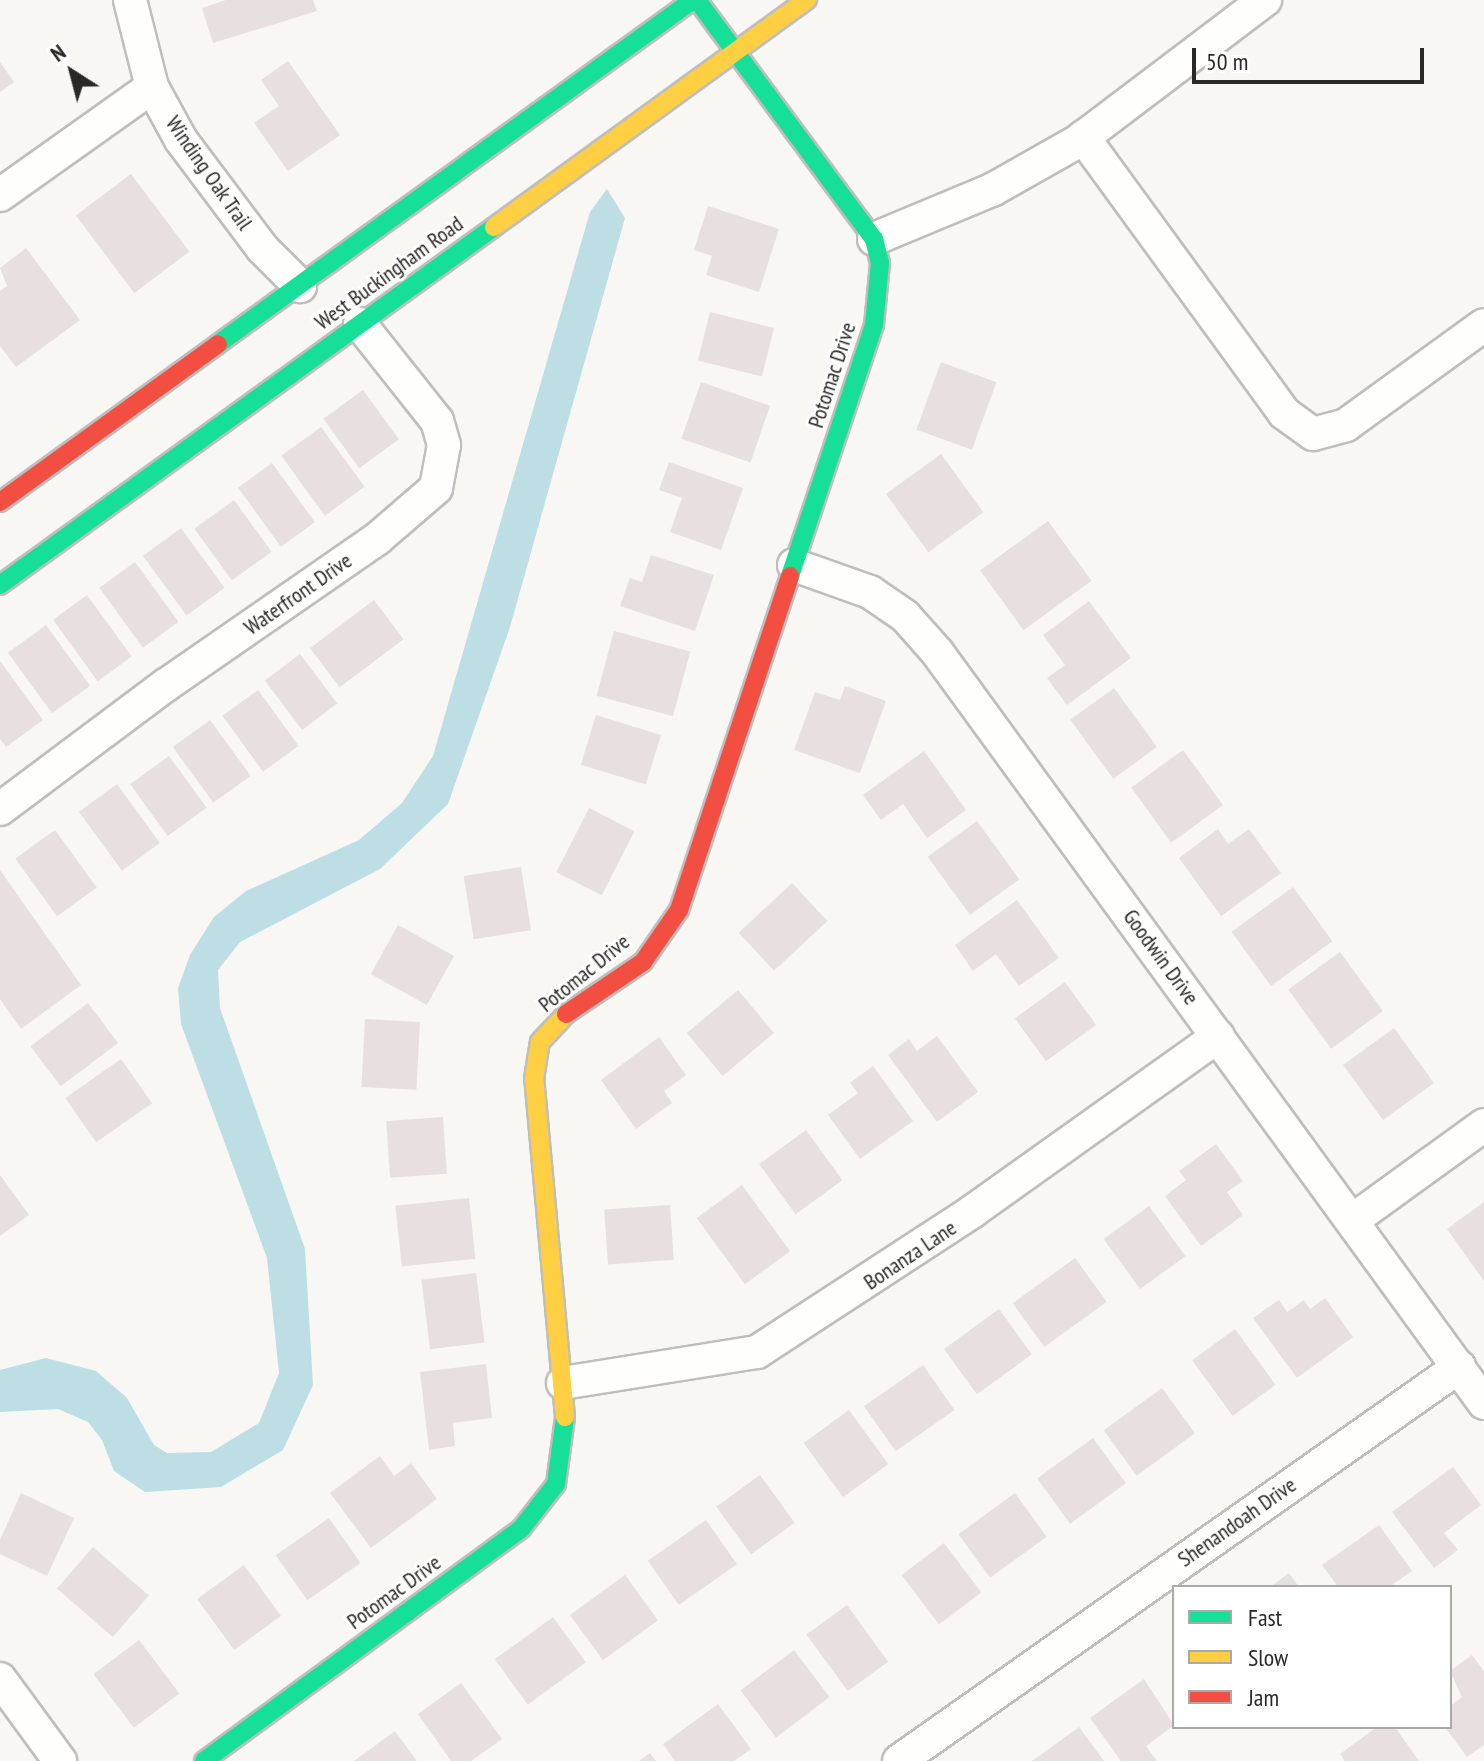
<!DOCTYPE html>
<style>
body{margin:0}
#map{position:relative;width:1484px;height:1761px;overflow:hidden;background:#f8f7f4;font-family:"PT Sans Narrow",sans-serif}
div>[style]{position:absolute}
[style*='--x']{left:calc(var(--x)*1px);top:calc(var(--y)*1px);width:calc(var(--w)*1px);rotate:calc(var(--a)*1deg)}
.water>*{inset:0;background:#bddee4}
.building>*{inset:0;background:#e8dfe1;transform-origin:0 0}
.roads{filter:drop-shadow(2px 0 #bfbebc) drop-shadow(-2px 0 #bfbebc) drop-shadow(0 2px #bfbebc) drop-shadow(0 -2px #bfbebc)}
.street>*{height:32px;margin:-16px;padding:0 16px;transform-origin:16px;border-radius:16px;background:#fefefd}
.fast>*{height:18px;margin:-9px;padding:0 9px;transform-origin:9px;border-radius:9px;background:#16e098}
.slow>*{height:18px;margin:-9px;padding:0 9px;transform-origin:9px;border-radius:9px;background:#ffcf43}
.jam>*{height:18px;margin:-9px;padding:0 9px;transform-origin:9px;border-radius:9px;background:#f24e42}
span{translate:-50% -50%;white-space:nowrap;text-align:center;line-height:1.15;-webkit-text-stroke:6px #fff;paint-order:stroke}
.street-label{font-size:22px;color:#2a2927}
.legend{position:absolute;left:1172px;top:1585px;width:280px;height:144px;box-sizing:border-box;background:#fff;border:2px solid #aaa9a9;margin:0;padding:10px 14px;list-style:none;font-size:24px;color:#2a2927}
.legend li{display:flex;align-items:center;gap:16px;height:40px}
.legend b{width:40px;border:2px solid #aaa9a9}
.north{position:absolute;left:32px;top:32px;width:80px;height:80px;-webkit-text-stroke:6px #fff;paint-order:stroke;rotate:324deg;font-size:22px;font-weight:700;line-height:32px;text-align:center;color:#2a2927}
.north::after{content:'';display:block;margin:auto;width:28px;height:36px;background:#2a2927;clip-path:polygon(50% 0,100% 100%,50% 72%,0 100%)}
.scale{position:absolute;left:1192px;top:48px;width:232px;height:36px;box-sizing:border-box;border:4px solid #2a2927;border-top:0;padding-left:10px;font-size:24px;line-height:28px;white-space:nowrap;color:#2a2927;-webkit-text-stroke:6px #fff;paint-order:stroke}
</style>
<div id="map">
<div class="water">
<i style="clip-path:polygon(607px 189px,625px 218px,510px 627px,448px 804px,380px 869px,240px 942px,218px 970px,220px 1008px,305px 1249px,313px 1385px,283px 1450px,221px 1487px,145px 1492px,114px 1471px,102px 1440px,88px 1422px,58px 1409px,0 1412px,0 1370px,46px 1358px,96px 1371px,127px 1398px,154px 1445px,167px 1453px,211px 1452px,259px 1423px,279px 1373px,267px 1258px,181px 1024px,178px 988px,190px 955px,214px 917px,246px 891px,359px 840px,402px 803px,433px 756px,590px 212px)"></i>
</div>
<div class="building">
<i style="clip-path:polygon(226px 0,313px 0,317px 11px,213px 43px,202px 8px)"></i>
<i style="clip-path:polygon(288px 61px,340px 135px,288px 171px,254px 123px,279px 106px,261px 80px)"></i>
<i style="clip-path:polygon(0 62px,14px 82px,0 92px)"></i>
<i style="left:131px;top:174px;width:97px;height:69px;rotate:53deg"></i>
<i style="clip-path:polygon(708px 206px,779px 229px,759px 292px,706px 275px,712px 256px,694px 250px)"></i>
<i style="clip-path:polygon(26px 248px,80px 320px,16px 367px,0 346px,0 291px,7px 286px,0 268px)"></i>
<i style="left:710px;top:312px;width:66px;height:50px;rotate:14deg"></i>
<i style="left:941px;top:362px;width:59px;height:72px;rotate:20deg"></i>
<i style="left:701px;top:382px;width:73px;height:60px;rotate:19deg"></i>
<i style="left:363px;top:390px;width:61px;height:49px;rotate:54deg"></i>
<i style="left:321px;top:427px;width:74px;height:49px;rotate:54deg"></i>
<i style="left:941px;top:454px;width:72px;height:68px;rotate:54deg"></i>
<i style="clip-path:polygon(669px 462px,743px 488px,721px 550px,670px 532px,682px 498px,659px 490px)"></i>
<i style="left:272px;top:463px;width:73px;height:42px;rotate:54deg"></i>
<i style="left:234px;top:500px;width:64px;height:49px;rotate:54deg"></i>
<i style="left:1048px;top:521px;width:74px;height:84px;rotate:54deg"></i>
<i style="left:181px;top:528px;width:74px;height:47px;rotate:54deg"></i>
<i style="clip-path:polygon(651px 555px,714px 575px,695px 631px,620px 606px,630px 578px,642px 582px)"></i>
<i style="left:135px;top:562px;width:74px;height:44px;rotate:54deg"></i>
<i style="left:87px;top:595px;width:76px;height:42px;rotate:54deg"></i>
<i style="left:374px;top:600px;width:49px;height:80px;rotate:53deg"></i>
<i style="clip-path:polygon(1089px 601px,1131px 658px,1067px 705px,1047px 678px,1065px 665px,1043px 635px)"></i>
<i style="left:46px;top:625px;width:75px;height:47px;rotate:54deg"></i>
<i style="left:614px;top:631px;width:79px;height:67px;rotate:15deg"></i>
<i style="left:300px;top:654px;width:62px;height:44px;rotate:53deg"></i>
<i style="clip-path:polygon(0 661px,43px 720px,6px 747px,0 739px)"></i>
<i style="clip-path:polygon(845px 686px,886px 701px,860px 773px,794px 750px,815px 692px,840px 700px)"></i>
<i style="left:1114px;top:688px;width:73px;height:54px;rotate:54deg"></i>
<i style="left:258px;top:690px;width:69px;height:44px;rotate:54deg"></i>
<i style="left:596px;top:715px;width:68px;height:52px;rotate:17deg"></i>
<i style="left:210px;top:720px;width:69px;height:46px;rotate:54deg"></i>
<i style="left:1183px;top:750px;width:68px;height:64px;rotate:54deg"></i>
<i style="clip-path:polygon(924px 751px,966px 810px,927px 838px,903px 804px,881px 820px,863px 795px)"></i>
<i style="left:169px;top:756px;width:64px;height:48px;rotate:54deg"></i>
<i style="left:117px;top:784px;width:73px;height:47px;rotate:54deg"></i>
<i style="left:589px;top:808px;width:51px;height:72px;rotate:27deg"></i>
<i style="left:977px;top:821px;width:72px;height:61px;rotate:54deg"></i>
<i style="clip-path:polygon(1218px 829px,1228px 844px,1249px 829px,1281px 873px,1221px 916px,1179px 858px)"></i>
<i style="left:55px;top:830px;width:71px;height:49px;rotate:54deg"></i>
<i style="left:521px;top:867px;width:64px;height:58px;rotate:81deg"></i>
<i style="clip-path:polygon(0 870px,81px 985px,21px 1029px,0 999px)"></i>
<i style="left:792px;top:883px;width:52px;height:73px;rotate:47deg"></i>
<i style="left:1293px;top:887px;width:67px;height:76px;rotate:54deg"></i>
<i style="clip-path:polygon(1017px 900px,1059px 958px,1019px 986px,996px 954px,973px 971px,955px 945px)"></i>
<i style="left:398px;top:925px;width:64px;height:56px;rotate:29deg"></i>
<i style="left:1340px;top:952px;width:73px;height:64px;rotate:54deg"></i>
<i style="left:1065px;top:982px;width:53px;height:62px;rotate:54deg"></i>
<i style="left:738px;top:990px;width:56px;height:67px;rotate:50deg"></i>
<i style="left:88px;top:1003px;width:50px;height:72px;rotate:53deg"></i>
<i style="left:365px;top:1019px;width:55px;height:68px;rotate:3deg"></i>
<i style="left:1394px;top:1028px;width:68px;height:63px;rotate:54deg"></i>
<i style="clip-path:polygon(937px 1036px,978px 1092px,937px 1122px,888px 1055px,909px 1039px,917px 1051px)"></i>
<i style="clip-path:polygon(659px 1037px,686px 1075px,664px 1091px,672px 1103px,636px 1129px,601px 1080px)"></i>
<i style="left:121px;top:1059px;width:54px;height:68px;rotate:55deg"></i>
<i style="clip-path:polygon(873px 1066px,913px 1121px,860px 1159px,828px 1115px,858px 1093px,850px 1083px)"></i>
<i style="left:443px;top:1117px;width:57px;height:57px;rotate:86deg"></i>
<i style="left:806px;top:1130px;width:62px;height:58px;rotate:54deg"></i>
<i style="clip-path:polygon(1216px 1144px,1243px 1181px,1227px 1192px,1243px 1215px,1201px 1246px,1165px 1196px,1186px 1180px,1179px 1171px)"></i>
<i style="clip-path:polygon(0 1175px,29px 1215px,0 1236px)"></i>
<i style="left:742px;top:1185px;width:82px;height:56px;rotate:54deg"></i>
<i style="left:469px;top:1198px;width:61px;height:74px;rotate:84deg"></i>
<i style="clip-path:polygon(1484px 1202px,1484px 1281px,1447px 1229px)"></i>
<i style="left:670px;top:1205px;width:55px;height:66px;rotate:86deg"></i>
<i style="left:1149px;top:1206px;width:62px;height:56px;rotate:54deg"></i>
<i style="left:1075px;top:1258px;width:54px;height:77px;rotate:54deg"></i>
<i style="left:476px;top:1273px;width:70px;height:55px;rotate:83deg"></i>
<i style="clip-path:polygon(1325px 1298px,1353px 1337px,1297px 1378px,1253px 1318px,1279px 1300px,1287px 1312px,1304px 1300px,1310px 1309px)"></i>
<i style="left:999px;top:1309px;width:56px;height:68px;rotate:54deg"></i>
<i style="left:1235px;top:1329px;width:69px;height:53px;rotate:54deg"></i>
<i style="clip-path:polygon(486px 1364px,492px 1418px,453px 1423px,455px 1446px,429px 1450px,420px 1372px)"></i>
<i style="left:923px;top:1365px;width:55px;height:72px;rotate:55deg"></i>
<i style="left:1162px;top:1388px;width:56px;height:72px;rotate:54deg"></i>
<i style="left:849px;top:1410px;width:67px;height:56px;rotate:54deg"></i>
<i style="left:1093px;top:1438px;width:56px;height:69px;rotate:54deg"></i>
<i style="clip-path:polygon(380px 1456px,394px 1476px,411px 1463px,437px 1499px,371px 1548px,330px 1493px)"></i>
<i style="clip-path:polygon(1453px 1467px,1481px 1505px,1444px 1533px,1458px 1550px,1434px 1568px,1392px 1512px)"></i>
<i style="left:760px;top:1475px;width:59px;height:54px;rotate:54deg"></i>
<i style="clip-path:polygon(21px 1493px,74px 1518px,47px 1576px,0 1554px,0 1540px)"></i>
<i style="left:1015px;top:1493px;width:54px;height:70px;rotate:54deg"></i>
<i style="left:329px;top:1518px;width:55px;height:65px;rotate:55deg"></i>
<i style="left:706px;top:1520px;width:54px;height:71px;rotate:55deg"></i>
<i style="clip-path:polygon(1379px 1525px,1412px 1571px,1389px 1587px,1338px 1587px,1322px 1565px)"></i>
<i style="left:944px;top:1543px;width:62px;height:53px;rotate:53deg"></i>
<i style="left:93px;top:1547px;width:74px;height:55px;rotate:41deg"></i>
<i style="left:244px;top:1565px;width:63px;height:58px;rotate:54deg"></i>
<i style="clip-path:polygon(1289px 1573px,1299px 1587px,1270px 1587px)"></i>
<i style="left:625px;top:1575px;width:56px;height:68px;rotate:54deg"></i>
<i style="left:847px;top:1605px;width:70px;height:50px;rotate:54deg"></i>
<i style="left:553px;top:1617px;width:56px;height:72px;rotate:54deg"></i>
<i style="left:139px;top:1640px;width:67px;height:57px;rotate:53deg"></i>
<i style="left:794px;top:1650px;width:59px;height:67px;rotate:53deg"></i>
<i style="clip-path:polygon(1472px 1655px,1484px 1671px,1484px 1745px,1467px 1757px,1445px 1727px,1450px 1727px,1450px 1706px,1462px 1697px,1450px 1671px)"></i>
<i style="clip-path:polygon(1144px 1679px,1174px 1725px,1146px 1746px,1157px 1761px,1121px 1761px,1090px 1718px)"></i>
<i style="clip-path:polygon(461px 1683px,502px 1739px,471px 1761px,451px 1761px,418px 1714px)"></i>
<i style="clip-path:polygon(718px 1704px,751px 1749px,734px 1761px,675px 1761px,663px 1744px)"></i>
<i style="clip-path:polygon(1079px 1727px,1104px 1761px,1032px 1761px)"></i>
<i style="clip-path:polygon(1377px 1727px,1395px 1727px,1419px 1761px,1345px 1761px,1340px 1754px)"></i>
<i style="clip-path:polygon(395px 1731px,417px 1761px,354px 1761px)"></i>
<i style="clip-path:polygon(650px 1753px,656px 1761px,639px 1761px)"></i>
</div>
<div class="roads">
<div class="street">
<i style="--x:130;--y:0;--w:90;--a:75.8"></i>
<i style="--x:152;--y:87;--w:60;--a:61.3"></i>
<i style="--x:181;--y:140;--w:135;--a:53.1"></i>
<i style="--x:262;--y:248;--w:54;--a:45"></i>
<i style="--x:1083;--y:137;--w:341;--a:53.9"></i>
<i style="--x:1284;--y:413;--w:36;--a:36"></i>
<i style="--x:1313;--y:434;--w:34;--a:-15"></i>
<i style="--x:1346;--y:425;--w:170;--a:-35.9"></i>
<i style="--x:0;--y:195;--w:186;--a:-35.4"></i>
<i style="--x:874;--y:239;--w:128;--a:-22.6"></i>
<i style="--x:992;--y:190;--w:98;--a:-29.5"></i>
<i style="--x:1077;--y:142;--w:236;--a:-37.1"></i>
<i style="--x:794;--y:565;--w:81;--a:19.6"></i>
<i style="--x:870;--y:592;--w:42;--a:34.4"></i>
<i style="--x:905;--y:616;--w:48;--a:48.4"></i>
<i style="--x:937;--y:652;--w:929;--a:53.93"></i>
<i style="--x:0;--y:809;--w:207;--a:-36.8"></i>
<i style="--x:166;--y:685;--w:257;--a:-34.7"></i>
<i style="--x:377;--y:539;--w:78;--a:-40.8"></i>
<i style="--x:436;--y:488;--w:44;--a:-79.5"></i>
<i style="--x:444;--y:445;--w:25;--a:-106"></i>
<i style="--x:437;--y:421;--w:124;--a:-128.4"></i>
<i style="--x:1353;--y:1220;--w:162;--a:-35.9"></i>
<i style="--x:563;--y:1383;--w:196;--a:-9.1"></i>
<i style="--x:757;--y:1352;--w:258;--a:-33.1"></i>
<i style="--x:973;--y:1211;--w:301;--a:-35.5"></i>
<i style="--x:0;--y:1679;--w:102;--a:53.8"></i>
<i style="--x:899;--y:1761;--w:685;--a:-35.13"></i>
</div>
<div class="fast">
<i style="--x:697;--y:0;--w:297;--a:53.5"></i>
<i style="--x:874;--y:239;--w:25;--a:76"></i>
<i style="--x:880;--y:263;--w:62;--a:95.5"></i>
<i style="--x:874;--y:325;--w:265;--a:108.5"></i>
<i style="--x:218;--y:344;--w:586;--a:-35.91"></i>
<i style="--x:0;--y:585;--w:610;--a:-35.93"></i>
<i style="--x:204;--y:1761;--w:393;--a:-36.2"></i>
<i style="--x:521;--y:1529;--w:57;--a:-52.1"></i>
<i style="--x:556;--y:1484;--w:68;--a:-82.3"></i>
</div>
<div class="slow">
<i style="--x:494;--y:227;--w:387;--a:-36"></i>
<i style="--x:565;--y:1417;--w:339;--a:-95.2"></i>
<i style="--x:534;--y:1079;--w:37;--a:-81"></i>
<i style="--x:540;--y:1042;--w:38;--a:-47"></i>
</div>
<div class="jam">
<i style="--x:0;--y:502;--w:269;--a:-35.9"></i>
<i style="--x:566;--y:1014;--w:93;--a:-34"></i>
<i style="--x:643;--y:962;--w:63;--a:-55.3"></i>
<i style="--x:679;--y:910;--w:352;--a:-71.6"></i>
</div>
</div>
<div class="street-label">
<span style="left:209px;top:173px;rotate:55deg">Winding Oak Trail</span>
<span style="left:389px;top:273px;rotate:-36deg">West Buckingham Road</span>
<span style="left:832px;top:375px;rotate:-72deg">Potomac Drive</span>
<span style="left:298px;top:594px;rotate:-35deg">Waterfront Drive</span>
<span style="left:1161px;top:957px;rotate:54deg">Goodwin Drive</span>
<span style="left:584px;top:973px;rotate:-39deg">Potomac Drive</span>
<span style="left:910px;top:1255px;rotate:-34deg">Bonanza Lane</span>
<span style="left:1237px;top:1522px;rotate:-35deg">Shenandoah Drive</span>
<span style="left:394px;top:1592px;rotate:-36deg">Potomac Drive</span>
</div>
<ul class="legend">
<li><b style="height:10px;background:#16e098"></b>Fast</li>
<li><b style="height:10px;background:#ffcf43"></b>Slow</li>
<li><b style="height:10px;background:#f24e42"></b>Jam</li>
</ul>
<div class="north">N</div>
<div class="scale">50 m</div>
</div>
